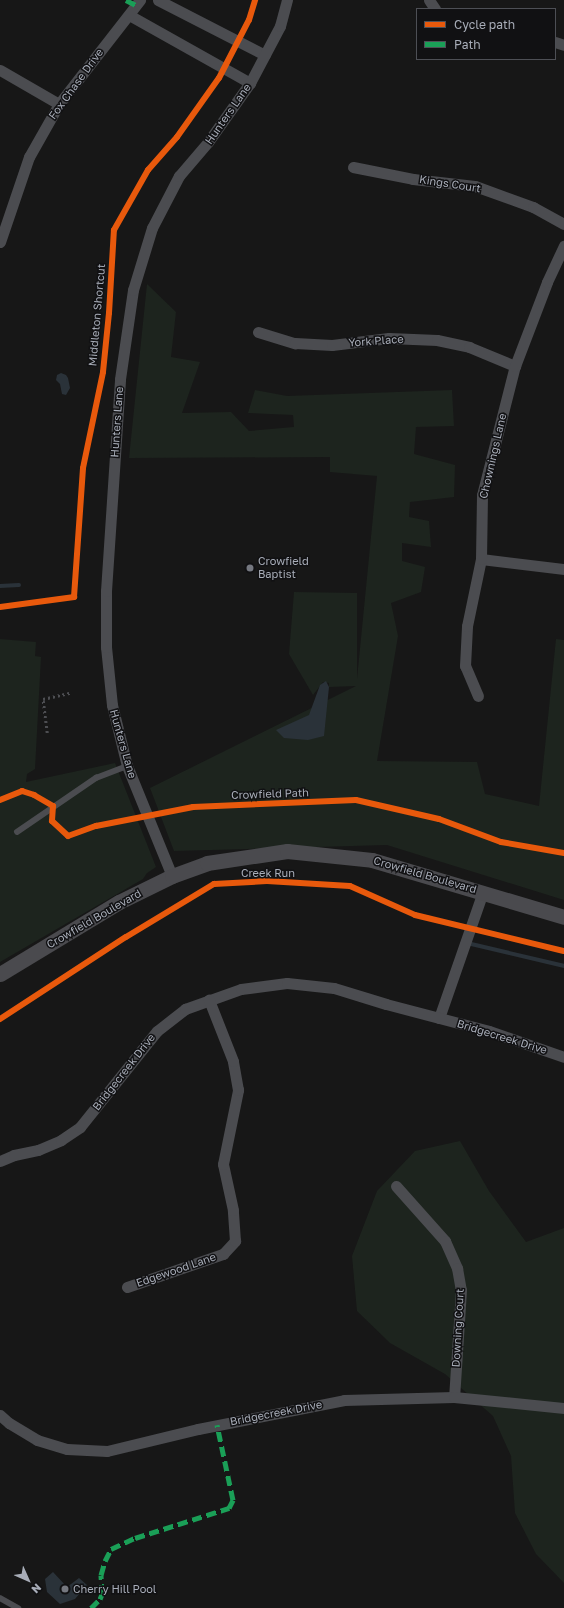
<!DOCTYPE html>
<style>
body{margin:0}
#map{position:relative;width:564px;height:1608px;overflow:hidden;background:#171717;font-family:"Golos Text",sans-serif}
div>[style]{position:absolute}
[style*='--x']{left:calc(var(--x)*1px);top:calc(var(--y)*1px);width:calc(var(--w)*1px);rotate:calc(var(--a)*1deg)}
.green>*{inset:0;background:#1d241e}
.water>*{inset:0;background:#2a3239}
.stream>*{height:4px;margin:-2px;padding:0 2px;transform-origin:2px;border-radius:2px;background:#2a3239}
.path>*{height:2.5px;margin-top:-1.25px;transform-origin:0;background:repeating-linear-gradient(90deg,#4d4e52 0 2px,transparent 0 5px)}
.service>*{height:5.5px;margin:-2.75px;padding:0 2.75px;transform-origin:2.75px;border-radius:2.75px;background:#4b4c50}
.minor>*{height:11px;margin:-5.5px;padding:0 5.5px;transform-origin:5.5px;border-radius:5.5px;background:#4b4c50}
.secondary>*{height:15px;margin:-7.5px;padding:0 7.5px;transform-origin:7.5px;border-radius:7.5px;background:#4a4a4e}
.quiet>*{height:5px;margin-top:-2.5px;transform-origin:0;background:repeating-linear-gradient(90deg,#1a9f57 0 10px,transparent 0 15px)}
.cycleway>*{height:6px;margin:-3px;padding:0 3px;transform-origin:3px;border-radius:3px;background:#e8590c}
.dots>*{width:11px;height:11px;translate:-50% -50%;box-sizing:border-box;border:2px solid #111113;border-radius:50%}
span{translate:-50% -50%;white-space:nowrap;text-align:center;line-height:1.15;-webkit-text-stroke:3px #111113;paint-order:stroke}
.street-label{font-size:11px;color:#a8adb8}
.poi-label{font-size:11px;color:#a8adb8}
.left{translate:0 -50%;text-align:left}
.legend{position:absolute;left:416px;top:8px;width:140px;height:52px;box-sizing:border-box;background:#111113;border:1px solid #4d4f55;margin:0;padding:5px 7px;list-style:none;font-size:12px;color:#a8adb8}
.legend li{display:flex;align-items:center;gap:8px;height:20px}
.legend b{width:20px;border:1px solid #4d4f55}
.north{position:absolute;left:8px;top:1560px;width:40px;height:40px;-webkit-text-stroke:3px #111113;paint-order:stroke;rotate:135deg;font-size:11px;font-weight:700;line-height:16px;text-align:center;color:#a8adb8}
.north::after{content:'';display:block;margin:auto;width:14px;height:18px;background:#a8adb8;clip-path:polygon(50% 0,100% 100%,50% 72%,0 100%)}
</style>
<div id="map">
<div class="green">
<i style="clip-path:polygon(147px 284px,176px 312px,171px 357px,200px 362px,182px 413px,231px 412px,249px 431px,294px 427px,293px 415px,248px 413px,255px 390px,287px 396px,452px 390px,454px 426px,416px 427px,414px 454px,455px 465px,454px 497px,410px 502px,409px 517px,429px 521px,431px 547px,402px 543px,402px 561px,425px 567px,421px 592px,391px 603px,398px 636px,377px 761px,477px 762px,485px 794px,539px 806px,556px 639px,564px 640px,564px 900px,387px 845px,174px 851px,150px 788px,356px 686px,329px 687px,329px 683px,323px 682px,313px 695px,289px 654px,294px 592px,357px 593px,357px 679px,377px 476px,330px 472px,330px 457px,129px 458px)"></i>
<i style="clip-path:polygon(0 639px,36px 642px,35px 656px,41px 657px,35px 769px,27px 774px,26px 782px,115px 763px,156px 867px,147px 873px,143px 879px,0 962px)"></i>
<i style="clip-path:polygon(460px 1141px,489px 1191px,526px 1242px,564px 1228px,564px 1583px,536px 1554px,515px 1513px,511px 1456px,493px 1416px,445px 1374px,390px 1343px,357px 1311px,352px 1256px,377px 1191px,415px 1151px)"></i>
</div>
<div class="water">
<i style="clip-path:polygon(61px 373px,66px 375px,68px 378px,70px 388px,66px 395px,62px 394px,60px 384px,56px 380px,57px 375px)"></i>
<i style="clip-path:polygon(326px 681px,329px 687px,324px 736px,308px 740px,284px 738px,276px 730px,309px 715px,320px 685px)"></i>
<i style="clip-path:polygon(53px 1572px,67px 1587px,79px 1578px,87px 1585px,75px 1599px,60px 1604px,47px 1592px,45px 1579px)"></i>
</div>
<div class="stream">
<i style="--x:0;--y:586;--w:19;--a:-3"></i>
<i style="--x:467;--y:943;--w:100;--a:13.3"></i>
</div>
<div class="path">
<i style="--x:47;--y:733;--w:34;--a:-97"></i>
<i style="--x:43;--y:699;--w:28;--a:-13"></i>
</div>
<div class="service">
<i style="--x:17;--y:832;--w:96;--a:-34.4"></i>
<i style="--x:96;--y:778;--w:33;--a:-21"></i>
<i style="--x:0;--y:1598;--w:21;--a:29"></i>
</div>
<div class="minor">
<i style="--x:158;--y:0;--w:120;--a:27.2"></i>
<i style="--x:429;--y:0;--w:11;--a:56"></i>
<i style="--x:129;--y:15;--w:139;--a:29.3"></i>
<i style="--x:555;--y:42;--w:9;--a:18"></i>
<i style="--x:0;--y:70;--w:68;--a:30"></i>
<i style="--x:353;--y:167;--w:61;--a:11.3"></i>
<i style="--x:413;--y:179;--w:62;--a:6.4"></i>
<i style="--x:475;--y:186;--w:62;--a:19.9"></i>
<i style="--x:533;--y:207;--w:35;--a:29"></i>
<i style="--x:0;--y:242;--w:90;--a:-71.2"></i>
<i style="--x:29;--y:157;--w:61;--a:-60.5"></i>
<i style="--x:59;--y:104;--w:132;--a:-52.1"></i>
<i style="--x:258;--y:332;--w:39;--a:17"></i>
<i style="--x:295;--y:343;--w:37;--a:3"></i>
<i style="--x:332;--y:345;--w:57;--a:-7"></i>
<i style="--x:389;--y:338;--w:48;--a:2.4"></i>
<i style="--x:437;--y:340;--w:33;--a:12"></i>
<i style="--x:469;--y:347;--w:50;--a:22.4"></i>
<i style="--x:481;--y:559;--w:84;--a:6.9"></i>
<i style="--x:478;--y:696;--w:33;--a:-113"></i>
<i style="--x:465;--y:666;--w:40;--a:-87.1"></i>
<i style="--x:467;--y:626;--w:68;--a:-78.2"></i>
<i style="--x:481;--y:559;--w:64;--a:-89.1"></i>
<i style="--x:482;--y:495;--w:133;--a:-75.7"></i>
<i style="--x:515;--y:366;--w:90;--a:-69.1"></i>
<i style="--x:547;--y:282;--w:40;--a:-65"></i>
<i style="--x:172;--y:876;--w:119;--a:-112.2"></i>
<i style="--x:127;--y:766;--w:63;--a:-103.8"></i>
<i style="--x:112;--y:705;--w:58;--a:-95.9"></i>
<i style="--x:106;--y:647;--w:56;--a:-90"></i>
<i style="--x:106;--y:591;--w:212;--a:-86.2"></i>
<i style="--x:120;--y:379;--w:90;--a:-81.7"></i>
<i style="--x:133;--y:290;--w:65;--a:-73"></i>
<i style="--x:152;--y:228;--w:59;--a:-62.6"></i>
<i style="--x:179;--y:176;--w:45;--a:-49.5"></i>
<i style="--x:208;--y:142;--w:72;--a:-54.6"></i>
<i style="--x:250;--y:83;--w:64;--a:-62.2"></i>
<i style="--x:280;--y:26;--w:27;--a:-75"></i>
<i style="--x:439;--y:1018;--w:133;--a:-70.8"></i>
<i style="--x:0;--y:1161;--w:15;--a:-23"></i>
<i style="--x:14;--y:1155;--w:25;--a:-12"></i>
<i style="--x:38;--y:1150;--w:25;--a:-23"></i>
<i style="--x:61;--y:1140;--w:23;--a:-34"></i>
<i style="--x:80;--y:1127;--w:123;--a:-51.3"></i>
<i style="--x:157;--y:1031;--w:36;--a:-38"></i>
<i style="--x:185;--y:1009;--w:59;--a:-19.7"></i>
<i style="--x:241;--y:989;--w:46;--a:-7.4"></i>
<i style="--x:287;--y:983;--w:47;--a:6.1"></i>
<i style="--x:334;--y:988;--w:54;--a:17.1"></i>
<i style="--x:386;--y:1004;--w:106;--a:14.7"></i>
<i style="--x:489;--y:1031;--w:79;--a:19.1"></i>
<i style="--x:396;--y:1186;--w:74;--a:48.3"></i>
<i style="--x:445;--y:1241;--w:30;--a:66"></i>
<i style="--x:457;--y:1268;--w:22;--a:80"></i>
<i style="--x:461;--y:1290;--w:107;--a:93.7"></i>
<i style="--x:127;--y:1287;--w:102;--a:-19"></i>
<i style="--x:223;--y:1254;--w:18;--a:-47"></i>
<i style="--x:235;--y:1241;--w:31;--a:-94"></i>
<i style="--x:233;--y:1210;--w:47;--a:-102.3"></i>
<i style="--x:223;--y:1164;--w:76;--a:-78.5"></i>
<i style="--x:238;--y:1090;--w:29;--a:-100"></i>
<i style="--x:233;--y:1061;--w:66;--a:-111.5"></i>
<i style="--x:0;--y:1415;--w:12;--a:42"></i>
<i style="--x:9;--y:1423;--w:33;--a:31"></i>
<i style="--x:37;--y:1440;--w:31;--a:17"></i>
<i style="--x:67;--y:1449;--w:40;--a:2.9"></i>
<i style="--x:107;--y:1451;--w:94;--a:-13.6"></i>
<i style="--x:198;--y:1429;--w:149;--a:-11.2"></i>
<i style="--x:344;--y:1400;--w:110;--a:-1.6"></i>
<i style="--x:454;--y:1397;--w:111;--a:5.7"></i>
</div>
<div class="secondary">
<i style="--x:0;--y:974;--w:139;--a:-31.2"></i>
<i style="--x:119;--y:902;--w:59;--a:-26.1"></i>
<i style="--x:172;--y:876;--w:37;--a:-20"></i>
<i style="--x:207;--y:863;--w:81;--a:-8.5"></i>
<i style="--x:287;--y:851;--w:85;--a:6"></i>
<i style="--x:372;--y:860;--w:200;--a:16.5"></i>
</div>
<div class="quiet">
<i style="--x:126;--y:0;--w:11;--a:27"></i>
<i style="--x:91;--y:1608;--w:13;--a:-45"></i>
<i style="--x:100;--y:1599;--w:5;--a:-68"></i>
<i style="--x:102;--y:1594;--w:19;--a:-93"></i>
<i style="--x:101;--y:1575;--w:15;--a:-74"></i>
<i style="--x:105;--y:1561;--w:13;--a:-63"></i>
<i style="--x:111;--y:1549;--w:26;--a:-25"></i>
<i style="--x:135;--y:1538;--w:99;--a:-17.7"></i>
<i style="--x:229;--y:1508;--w:9;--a:-63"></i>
<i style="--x:233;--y:1500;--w:77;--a:-102"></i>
</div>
<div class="cycleway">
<i style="--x:0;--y:607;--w:75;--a:-7.7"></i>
<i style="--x:74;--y:597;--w:129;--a:-86"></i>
<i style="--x:83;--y:468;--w:98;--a:-78.2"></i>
<i style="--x:103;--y:372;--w:59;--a:-84.2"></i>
<i style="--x:109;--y:313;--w:83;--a:-86.6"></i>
<i style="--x:114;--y:230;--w:69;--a:-60.5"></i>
<i style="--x:148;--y:170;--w:44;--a:-48.7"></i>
<i style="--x:177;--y:137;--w:72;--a:-54.6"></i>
<i style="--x:219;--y:78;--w:65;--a:-62.7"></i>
<i style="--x:249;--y:20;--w:21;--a:-73"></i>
<i style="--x:0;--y:800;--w:24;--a:-22"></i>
<i style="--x:22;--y:791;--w:13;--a:18"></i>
<i style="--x:34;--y:795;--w:22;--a:30"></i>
<i style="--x:53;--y:806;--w:15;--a:94"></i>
<i style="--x:52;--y:821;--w:22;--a:43"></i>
<i style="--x:68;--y:836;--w:30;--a:-20"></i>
<i style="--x:96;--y:826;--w:99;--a:-11.1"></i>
<i style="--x:193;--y:807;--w:163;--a:-2.5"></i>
<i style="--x:356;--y:800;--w:85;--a:12.9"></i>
<i style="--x:439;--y:819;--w:66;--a:20.4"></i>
<i style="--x:501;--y:842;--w:64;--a:9.9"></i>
<i style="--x:0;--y:1019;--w:150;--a:-33.1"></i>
<i style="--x:126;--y:937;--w:103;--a:-31.1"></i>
<i style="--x:214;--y:884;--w:53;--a:-3.2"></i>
<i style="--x:267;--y:881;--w:83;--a:3.4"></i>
<i style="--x:350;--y:886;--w:71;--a:24"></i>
<i style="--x:415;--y:915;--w:153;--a:13.6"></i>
</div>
<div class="dots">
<i style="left:250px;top:568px;background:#757880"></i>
<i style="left:65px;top:1589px;background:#757880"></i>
</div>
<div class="street-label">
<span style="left:76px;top:84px;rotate:-54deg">Fox Chase Drive</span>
<span style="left:228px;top:114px;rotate:-55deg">Hunters Lane</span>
<span style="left:450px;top:184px;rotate:9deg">Kings Court</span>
<span style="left:97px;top:315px;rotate:-85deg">Middleton Shortcut</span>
<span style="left:376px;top:341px;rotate:-4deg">York Place</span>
<span style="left:117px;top:422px;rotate:-86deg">Hunters Lane</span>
<span style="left:493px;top:456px;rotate:-77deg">Chownings Lane</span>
<span style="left:123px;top:744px;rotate:74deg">Hunters Lane</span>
<span style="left:270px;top:794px;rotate:-2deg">Crowfield Path</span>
<span style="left:268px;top:873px">Creek Run</span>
<span style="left:425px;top:875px;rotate:16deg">Crowfield Boulevard</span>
<span style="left:94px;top:919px;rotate:-30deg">Crowfield Boulevard</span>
<span style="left:502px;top:1037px;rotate:17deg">Bridgecreek Drive</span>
<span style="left:124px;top:1072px;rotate:-52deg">Bridgecreek Drive</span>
<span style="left:176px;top:1270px;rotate:-19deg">Edgewood Lane</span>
<span style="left:458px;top:1328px;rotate:-87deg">Downing Court</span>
<span style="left:276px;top:1413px;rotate:-11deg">Bridgecreek Drive</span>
</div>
<div class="poi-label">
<span class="left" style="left:258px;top:568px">Crowfield<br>Baptist</span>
<span class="left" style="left:73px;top:1589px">Cherry Hill Pool</span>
</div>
<ul class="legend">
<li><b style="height:5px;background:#e8590c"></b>Cycle path</li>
<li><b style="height:5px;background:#1a9f57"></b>Path</li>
</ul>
<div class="north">N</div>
</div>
